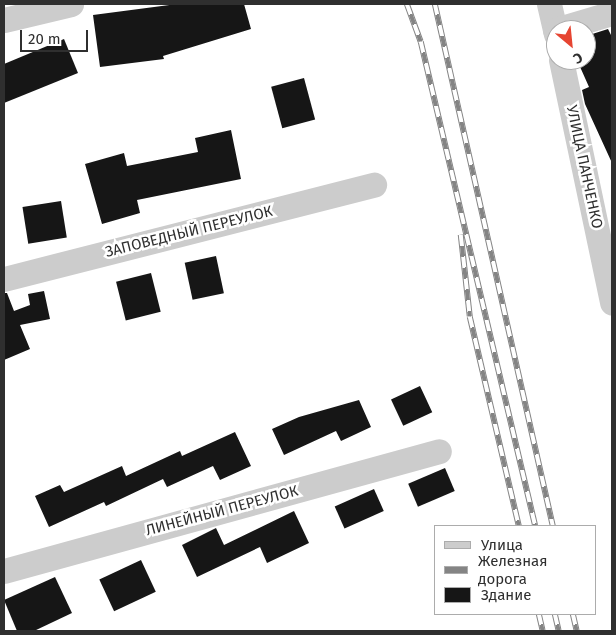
<!DOCTYPE html>
<meta charset="utf-8">
<style>
body{margin:0}
#map{position:relative;width:616px;height:635px;overflow:hidden;background:#fff;font-family:"Fira Sans",sans-serif}
div>[style]{position:absolute}
[style*='--x']{left:calc(var(--x)*1px);top:calc(var(--y)*1px);width:calc(var(--w)*1px);rotate:calc(var(--a)*1deg)}
.building>*{inset:0;background:#161616;transform-origin:0 0}
.minor>*{height:25px;margin:-12.5px;padding:0 12.5px;transform-origin:12.5px;border-radius:12.5px;background:#ccc}
.rail>*{height:5.5px;margin-top:-2.75px;transform-origin:0;background:repeating-linear-gradient(90deg,#fff 0 11px,#848484 0 22px);box-sizing:border-box;border-block:1px solid #848484}
span{translate:-50% -50%;white-space:nowrap;text-align:center;line-height:1.15;-webkit-text-stroke:5px #fff;paint-order:stroke}
.street-label{font-size:15px;color:#2f2f2f}
.frame{position:absolute;inset:0;border:5px solid #2f2f2f;pointer-events:none}
.legend{position:absolute;left:434px;top:525px;width:162px;height:90px;box-sizing:border-box;background:#fff;border:1px solid #acacac;margin:0;padding:6px 9px;list-style:none;font-size:15px;color:#2f2f2f}
.legend li{display:flex;align-items:center;gap:10px;height:25px}
.legend b{width:25px;border:1px solid #acacac}
.north{position:absolute;left:546px;top:20px;width:50px;height:50px;box-sizing:border-box;background:#fff;border:1px solid #acacac;border-radius:50%;rotate:152deg;font-size:14px;font-weight:700;line-height:20px;text-align:center;color:#2f2f2f}
.north::after{content:'';display:block;margin:auto;width:18px;height:22px;background:#e64532;clip-path:polygon(50% 0,100% 100%,50% 72%,0 100%)}
.scale{position:absolute;left:20px;top:30px;width:68px;height:22px;box-sizing:border-box;border:2px solid #2f2f2f;border-top:0;padding-left:6px;font-size:15px;line-height:18px;white-space:nowrap;color:#2f2f2f;-webkit-text-stroke:4px #fff;paint-order:stroke}
</style>
<div id="map">
<div class="building">
<i style="clip-path:polygon(177px 4px,244px 4px,251px 29px,163px 56px,164px 59px,100px 67px,93px 15px)"></i>
<i style="clip-path:polygon(608px 29px,612px 37px,612px 163px,585px 104px,582px 90px,589px 87px,577px 60px,586px 60px,586px 36px)"></i>
<i style="clip-path:polygon(64px 39px,78px 73px,4px 103px,4px 64px)"></i>
<i style="left:304px;top:78px;width:43px;height:34px;rotate:75deg"></i>
<i style="clip-path:polygon(231px 130px,241px 179px,137px 200px,140px 213px,102px 224px,85px 164px,124px 153px,127px 166px,198px 152px,195px 138px)"></i>
<i style="left:61px;top:201px;width:37px;height:39px;rotate:81deg"></i>
<i style="left:216px;top:256px;width:38px;height:32px;rotate:78deg"></i>
<i style="left:151px;top:273px;width:40px;height:36px;rotate:76deg"></i>
<i style="clip-path:polygon(44px 291px,50px 319px,20px 325px,30px 349px,4px 360px,4px 293px,7px 293px,14px 311px,30px 305px,28px 294px)"></i>
<i style="left:420px;top:386px;width:29px;height:32px;rotate:65deg"></i>
<i style="clip-path:polygon(359px 400px,371px 427px,341px 441px,336px 431px,284px 455px,272px 429px,299px 417px)"></i>
<i style="clip-path:polygon(235px 432px,251px 466px,220px 480px,213px 466px,167px 487px,163px 479px,106px 506px,104px 502px,49px 527px,35px 496px,60px 485px,64px 492px,122px 466px,126px 476px,180px 451px,182px 456px)"></i>
<i style="left:445px;top:468px;width:25px;height:40px;rotate:67deg"></i>
<i style="left:374px;top:489px;width:24px;height:43px;rotate:66deg"></i>
<i style="clip-path:polygon(294px 511px,309px 543px,267px 563px,260px 547px,197px 577px,182px 545px,216px 528px,224px 545px)"></i>
<i style="left:141px;top:560px;width:35px;height:46px;rotate:65deg"></i>
<i style="clip-path:polygon(55px 577px,72px 613px,34px 631px,17px 631px,4px 600px)"></i>
</div>
<div class="minor">
<i style="--x:549;--y:4;--w:31;--a:77"></i>
<i style="--x:4;--y:20;--w:69;--a:-13.4"></i>
<i style="--x:555;--y:30;--w:59;--a:-16.6"></i>
<i style="--x:561;--y:60;--w:248;--a:78.1"></i>
<i style="--x:4;--y:279;--w:382;--a:-14.3"></i>
<i style="--x:4;--y:571;--w:451;--a:-15.4"></i>
</div>
<div class="rail">
<i style="--x:407;--y:4;--w:40;--a:69.8"></i>
<i style="--x:421;--y:42;--w:497;--a:76.7"></i>
<i style="--x:435;--y:4;--w:535;--a:77.26"></i>
<i style="--x:461;--y:235;--w:82;--a:83.7"></i>
<i style="--x:470;--y:317;--w:215;--a:76.8"></i>
<i style="--x:539;--y:614;--w:17;--a:77"></i>
<i style="--x:555;--y:614;--w:17;--a:77"></i>
<i style="--x:573;--y:614;--w:17;--a:77"></i>
</div>
<div class="street-label">
<span style="left:584px;top:167px;rotate:78deg">УЛИЦА ПАНЧЕНКО</span>
<span style="left:189px;top:232px;rotate:-14deg">ЗАПОВЕДНЫЙ ПЕРЕУЛОК</span>
<span style="left:222px;top:511px;rotate:-15deg">ЛИНЕЙНЫЙ ПЕРЕУЛОК</span>
</div>
<div class="frame"></div>
<ul class="legend">
<li><b style="height:6px;background:#ccc"></b>Улица</li>
<li><b style="height:6px;background:#848484"></b>Железная дорога</li>
<li><b style="height:14px;background:#161616"></b>Здание</li>
</ul>
<div class="north">С</div>
<div class="scale">20 m</div>
</div>
